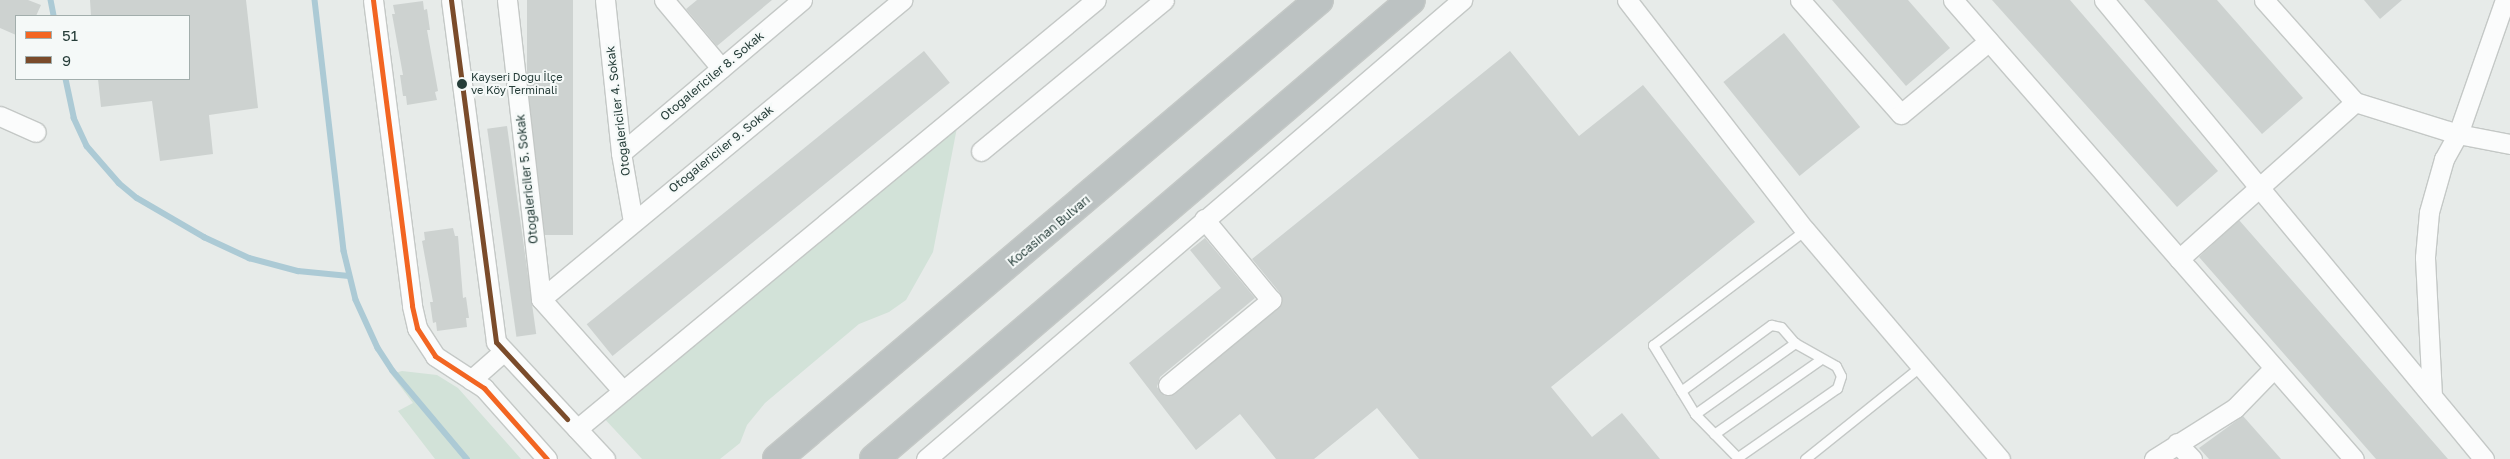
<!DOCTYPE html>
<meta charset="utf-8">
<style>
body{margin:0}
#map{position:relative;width:2510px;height:459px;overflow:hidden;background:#e7ebe9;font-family:"Golos Text",sans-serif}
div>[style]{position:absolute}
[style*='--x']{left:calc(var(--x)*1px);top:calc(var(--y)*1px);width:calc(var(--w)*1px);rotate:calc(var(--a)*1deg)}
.green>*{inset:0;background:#d2e2d8}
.stream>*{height:5.5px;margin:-2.75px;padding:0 2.75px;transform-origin:2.75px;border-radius:2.75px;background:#accad5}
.building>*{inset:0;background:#cdd2d0;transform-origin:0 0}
.roads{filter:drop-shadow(1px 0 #c4c8c6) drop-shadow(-1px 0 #c4c8c6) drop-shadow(0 1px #c4c8c6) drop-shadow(0 -1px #c4c8c6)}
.lane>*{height:9px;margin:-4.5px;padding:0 4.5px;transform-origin:4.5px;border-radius:4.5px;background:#fbfcfc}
.street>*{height:19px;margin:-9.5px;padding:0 9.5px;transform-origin:9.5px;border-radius:9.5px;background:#fbfcfc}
.highway>*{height:28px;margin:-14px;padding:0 14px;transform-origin:14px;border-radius:14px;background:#bcc2c2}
.bus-1>*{height:5px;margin:-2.5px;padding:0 2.5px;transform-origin:2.5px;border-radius:2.5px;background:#f26522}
.bus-2>*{height:5px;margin:-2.5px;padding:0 2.5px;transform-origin:2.5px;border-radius:2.5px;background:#7a4b2a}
.dots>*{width:14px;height:14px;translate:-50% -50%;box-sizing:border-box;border:2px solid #f5f9f8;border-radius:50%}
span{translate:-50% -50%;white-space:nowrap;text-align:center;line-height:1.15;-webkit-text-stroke:4px #f5f9f8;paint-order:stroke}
.bus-label{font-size:11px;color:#263d39}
.left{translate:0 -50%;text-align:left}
.street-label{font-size:12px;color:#263d39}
.legend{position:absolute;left:15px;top:15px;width:175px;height:65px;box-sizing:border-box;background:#f5f9f8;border:1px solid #a2aeac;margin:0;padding:6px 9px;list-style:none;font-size:15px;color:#263d39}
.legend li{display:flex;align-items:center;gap:10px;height:25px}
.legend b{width:25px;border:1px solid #a2aeac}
</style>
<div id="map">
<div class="green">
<i style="clip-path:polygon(960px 112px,933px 252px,906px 300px,889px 312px,859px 324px,765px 403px,747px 425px,740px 443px,720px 459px,642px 459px,601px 415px)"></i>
<i style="clip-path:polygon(402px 371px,437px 375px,458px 388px,521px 459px,435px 459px,398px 411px,413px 403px,391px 374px)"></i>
</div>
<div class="stream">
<i style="--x:51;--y:0;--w:16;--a:79"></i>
<i style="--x:315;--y:0;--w:253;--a:83.4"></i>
<i style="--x:344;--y:251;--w:50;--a:76.2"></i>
<i style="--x:356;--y:300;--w:53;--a:65.4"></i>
<i style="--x:378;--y:348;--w:27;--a:57"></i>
<i style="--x:393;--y:371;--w:115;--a:49.9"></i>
<i style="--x:66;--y:79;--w:40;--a:78"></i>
<i style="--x:74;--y:118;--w:31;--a:65"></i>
<i style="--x:87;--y:146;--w:49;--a:49.1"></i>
<i style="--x:119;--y:183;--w:23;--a:40"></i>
<i style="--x:137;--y:198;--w:78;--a:30.2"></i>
<i style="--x:204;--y:237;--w:50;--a:25"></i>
<i style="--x:249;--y:258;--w:51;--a:14.9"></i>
<i style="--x:298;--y:271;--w:51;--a:5.6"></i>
</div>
<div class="building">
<i style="clip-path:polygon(0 0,28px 0,41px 5px,36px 16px,16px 16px,16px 35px,0 28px)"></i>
<i style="clip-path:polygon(90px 0,246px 0,258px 108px,209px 115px,213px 154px,160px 161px,152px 101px,101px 107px,98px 79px,189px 79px,189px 16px,91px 16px)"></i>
<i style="left:527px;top:0;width:46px;height:235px"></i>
<i style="clip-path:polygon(697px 0,772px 0,717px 46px,686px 9px)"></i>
<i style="clip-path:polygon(1832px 0,1908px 0,1950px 48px,1906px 86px)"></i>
<i style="clip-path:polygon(1992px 0,2070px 0,2218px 171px,2177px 207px)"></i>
<i style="clip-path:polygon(2144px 0,2217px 0,2303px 98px,2262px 134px)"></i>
<i style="clip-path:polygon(2364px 0,2402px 0,2380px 19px)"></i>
<i style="clip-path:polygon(423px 1px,424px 10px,427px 9px,430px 30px,427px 30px,438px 91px,435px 92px,437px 100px,407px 105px,406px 96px,403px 96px,400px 75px,403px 75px,392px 14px,395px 14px,393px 5px)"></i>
<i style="left:1784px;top:33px;width:121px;height:78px;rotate:51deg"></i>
<i style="left:924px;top:51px;width:41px;height:434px;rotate:51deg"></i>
<i style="clip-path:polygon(1510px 51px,1579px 136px,1643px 85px,1755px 222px,1551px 387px,1592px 437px,1622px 413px,1660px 459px,1419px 459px,1377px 408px,1314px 459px,1276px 459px,1240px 414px,1196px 450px,1129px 363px,1221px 288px,1190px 250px,1205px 238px,1255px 298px,1160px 377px,1157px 387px,1165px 396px,1175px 394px,1281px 304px,1280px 293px,1252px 259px)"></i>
<i style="left:507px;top:126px;width:210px;height:20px;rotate:82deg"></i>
<i style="clip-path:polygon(2239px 220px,2354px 351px,2448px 459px,2376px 459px,2299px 371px,2199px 257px)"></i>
<i style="clip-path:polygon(453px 228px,455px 236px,458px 236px,463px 298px,466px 297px,469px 318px,466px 318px,467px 327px,437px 331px,436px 322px,433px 323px,430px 302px,433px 302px,422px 241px,425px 240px,424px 232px)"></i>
<i style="clip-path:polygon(2243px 416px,2281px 459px,2209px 459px,2199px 448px)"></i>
</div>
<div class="roads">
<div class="lane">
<i style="--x:1681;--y:391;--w:112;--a:-36.3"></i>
<i style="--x:1771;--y:325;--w:10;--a:11"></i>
<i style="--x:1781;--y:327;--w:21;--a:49"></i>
<i style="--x:1795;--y:343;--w:47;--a:29.3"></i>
<i style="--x:1836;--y:366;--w:11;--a:63"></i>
<i style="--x:1841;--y:376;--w:13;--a:108"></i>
<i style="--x:1837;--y:388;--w:121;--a:145.1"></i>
<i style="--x:1695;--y:414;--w:123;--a:-35.4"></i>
<i style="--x:1714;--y:434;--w:131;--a:-35"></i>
<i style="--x:1739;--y:459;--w:63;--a:-134.4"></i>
<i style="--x:1695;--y:414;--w:81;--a:-121.3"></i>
<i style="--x:1653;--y:345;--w:191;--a:-37.1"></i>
<i style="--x:1805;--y:459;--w:149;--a:-38.7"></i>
</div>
<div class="street">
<i style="--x:373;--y:0;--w:308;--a:82.7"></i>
<i style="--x:412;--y:306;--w:23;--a:77"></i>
<i style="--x:417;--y:328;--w:33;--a:57"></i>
<i style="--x:435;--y:356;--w:59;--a:33.1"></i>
<i style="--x:484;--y:388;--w:95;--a:48.4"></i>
<i style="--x:451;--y:0;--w:345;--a:82.5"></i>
<i style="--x:496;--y:342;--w:160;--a:47"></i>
<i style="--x:507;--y:0;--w:301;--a:83.5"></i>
<i style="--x:605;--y:0;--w:154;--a:84"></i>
<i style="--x:621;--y:153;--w:70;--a:80.1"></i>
<i style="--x:664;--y:0;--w:89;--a:50"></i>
<i style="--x:1627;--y:0;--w:291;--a:52.3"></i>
<i style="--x:1805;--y:230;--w:301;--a:49.6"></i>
<i style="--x:1800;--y:0;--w:152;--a:48.5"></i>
<i style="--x:1901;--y:114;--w:114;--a:-39.7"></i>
<i style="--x:1953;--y:0;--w:609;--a:48.86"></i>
<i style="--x:2104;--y:0;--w:596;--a:50.38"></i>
<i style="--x:2264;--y:0;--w:137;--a:48.3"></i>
<i style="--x:2355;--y:102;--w:108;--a:17.3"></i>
<i style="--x:2458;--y:134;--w:53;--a:10.9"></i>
<i style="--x:0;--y:116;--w:39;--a:24"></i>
<i style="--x:981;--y:151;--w:237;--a:-39.5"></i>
<i style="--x:621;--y:153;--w:237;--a:-40.2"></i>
<i style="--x:2179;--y:259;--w:236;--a:-41.7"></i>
<i style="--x:541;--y:299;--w:469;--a:-39.6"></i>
<i style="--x:541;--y:299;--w:123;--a:48.3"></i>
<i style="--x:471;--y:380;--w:44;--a:-41.3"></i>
<i style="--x:1168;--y:385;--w:134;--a:-39.5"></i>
<i style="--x:1271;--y:300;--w:105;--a:-129.6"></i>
<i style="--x:2432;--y:396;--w:139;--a:-92.9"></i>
<i style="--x:2425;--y:257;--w:45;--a:-84.9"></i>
<i style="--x:2429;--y:212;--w:55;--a:-74.2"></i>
<i style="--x:2444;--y:159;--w:29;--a:-61"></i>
<i style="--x:2458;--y:134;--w:142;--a:-70.7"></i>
<i style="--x:577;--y:429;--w:673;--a:-39.58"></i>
<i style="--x:2177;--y:443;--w:22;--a:47"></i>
<i style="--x:926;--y:459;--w:706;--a:-40.57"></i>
<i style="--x:2154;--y:459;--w:96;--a:-32.2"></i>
<i style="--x:2235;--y:408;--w:56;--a:-45.7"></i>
</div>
<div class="highway">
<i style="--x:777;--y:459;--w:710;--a:-40.26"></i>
<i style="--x:874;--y:459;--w:706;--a:-40.52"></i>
</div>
</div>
<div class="bus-1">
<i style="--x:373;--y:0;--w:308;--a:82.7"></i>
<i style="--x:412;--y:306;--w:23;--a:77"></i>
<i style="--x:417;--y:328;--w:33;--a:57"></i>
<i style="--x:435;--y:356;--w:59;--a:33.1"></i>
<i style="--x:484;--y:388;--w:95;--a:48.4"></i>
</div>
<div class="bus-2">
<i style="--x:451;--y:0;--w:345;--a:82.5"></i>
<i style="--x:496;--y:342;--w:105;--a:47.3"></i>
</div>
<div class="dots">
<i style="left:462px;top:84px;background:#263d39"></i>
</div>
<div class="bus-label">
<span class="left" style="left:471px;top:84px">Kayseri Doğu İlçe<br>ve Köy Terminali</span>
</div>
<div class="street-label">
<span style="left:712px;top:76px;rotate:-40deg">Otogalericiler 8. Sokak</span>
<span style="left:618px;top:111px;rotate:-97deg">Otogalericiler 4. Sokak</span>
<span style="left:721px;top:149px;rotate:-39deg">Otogalericiler 9. Sokak</span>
<span style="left:527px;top:179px;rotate:-96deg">Otogalericiler 5. Sokak</span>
<span style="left:1049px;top:231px;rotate:-40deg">Kocasinan Bulvarı</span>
</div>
<ul class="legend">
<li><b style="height:6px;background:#f26522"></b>51</li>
<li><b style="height:6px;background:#7a4b2a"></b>9</li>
</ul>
</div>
